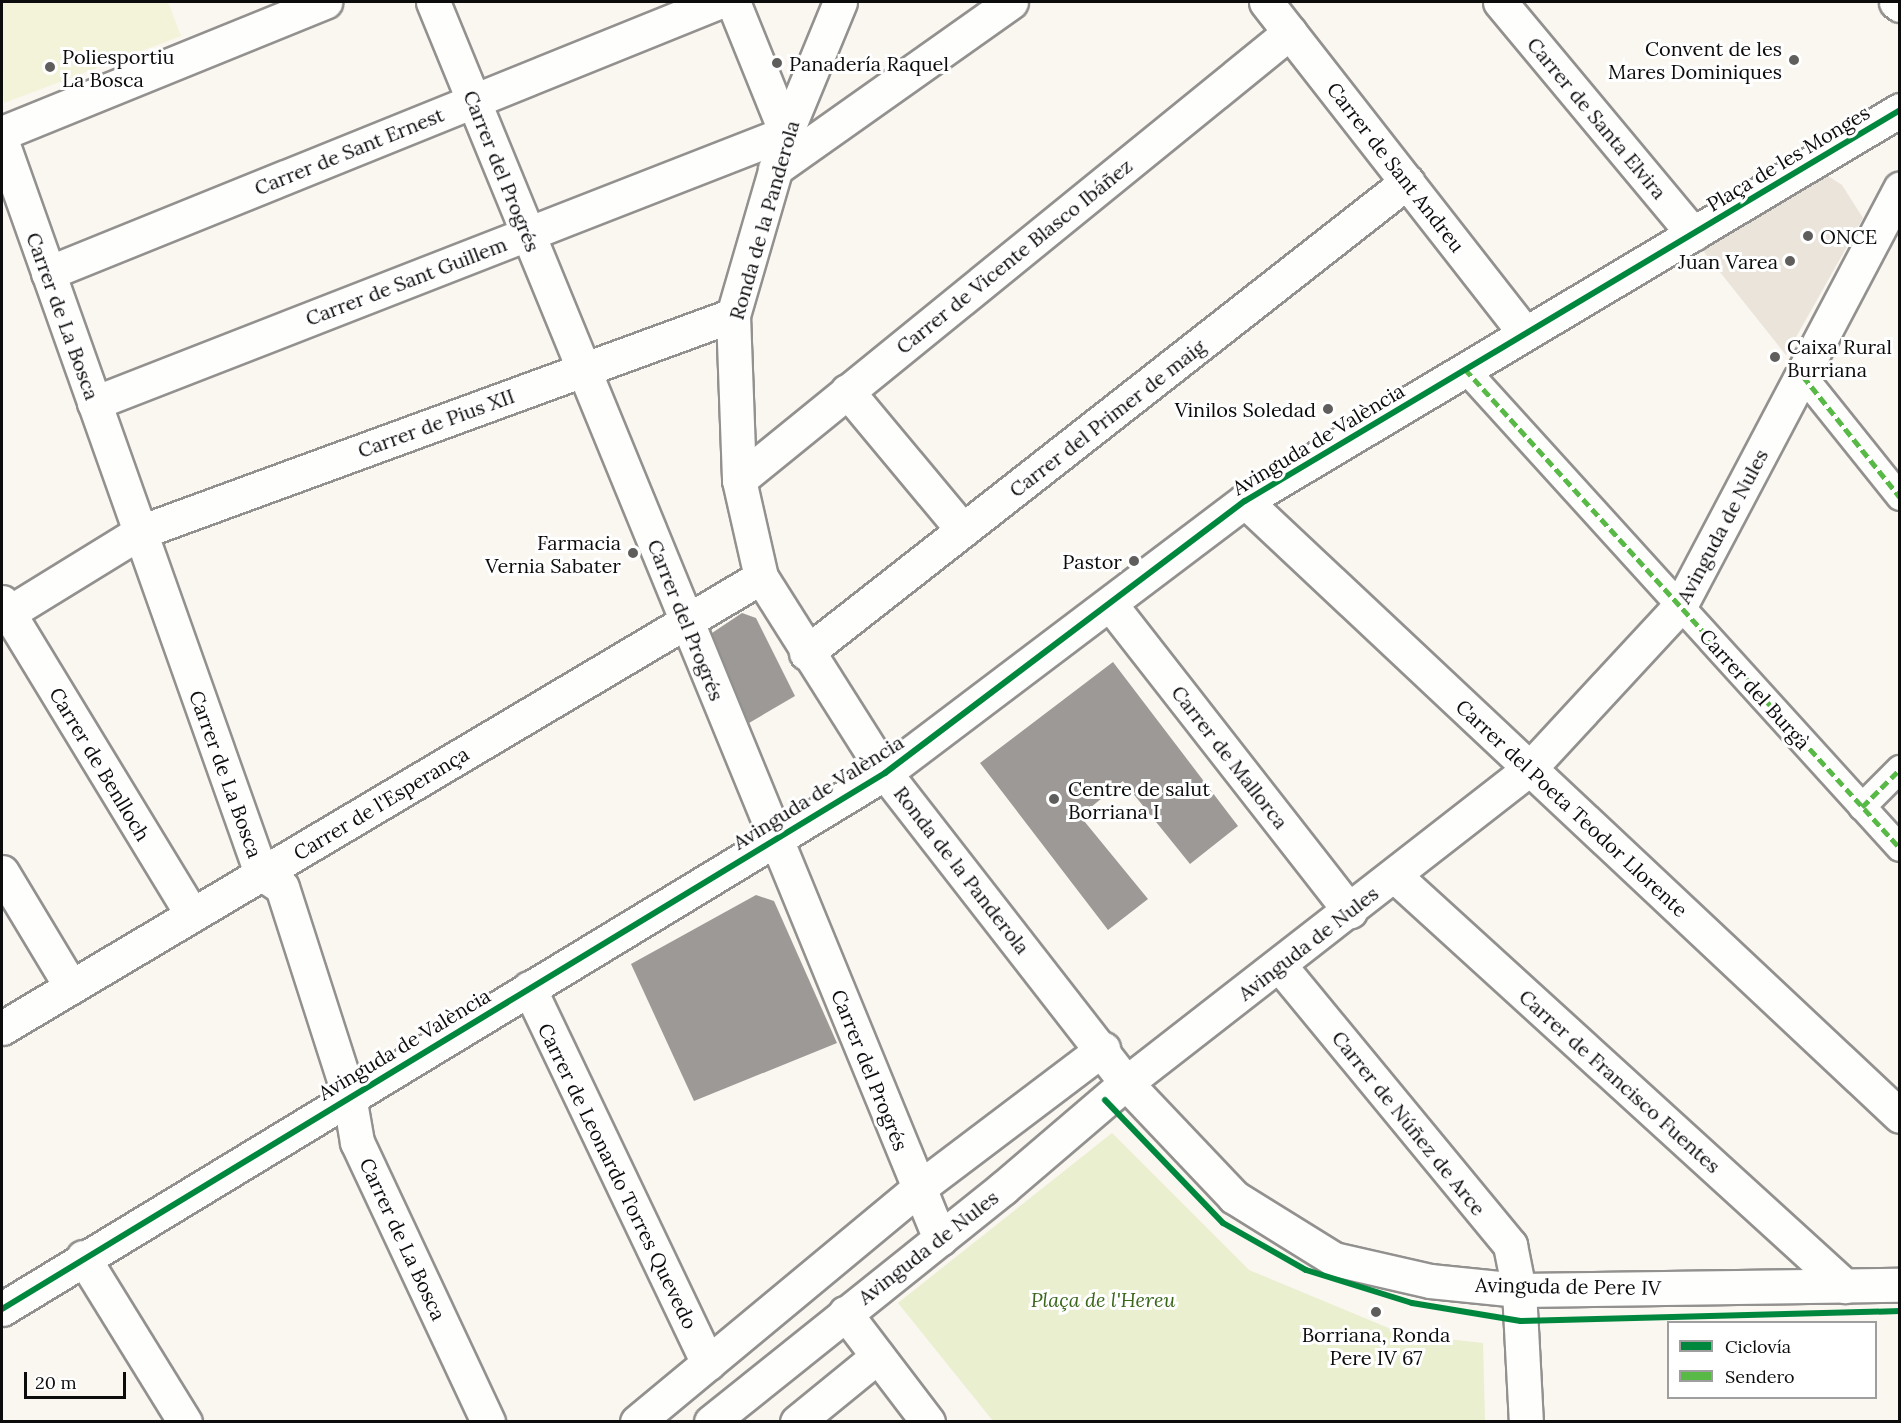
<!DOCTYPE html>
<meta charset="utf-8">
<style>
body{margin:0}
#map{position:relative;width:1901px;height:1423px;overflow:hidden;background:#faf6f0;font-family:Lora,serif}
div>[style]{position:absolute}
[style*='--x']{left:calc(var(--x)*1px);top:calc(var(--y)*1px);width:calc(var(--w)*1px);rotate:calc(var(--a)*1deg)}
.green>*{inset:0;background:#eaefcf}
.pitch>*{inset:0;background:#f2f3d9}
.plaza>*{inset:0;background:#eae4db}
.building>*{inset:0;background:#9d9996}
.roads{filter:drop-shadow(2px 0 #93918f) drop-shadow(-2px 0 #93918f) drop-shadow(0 2px #93918f) drop-shadow(0 -2px #93918f)}
.pedestrian>*{height:26px;margin:-13px;padding:0 13px;transform-origin:13px;border-radius:13px;background:#fefefd}
.minor>*{height:33px;margin:-16.5px;padding:0 16.5px;transform-origin:16.5px;border-radius:16.5px;background:#fefefd}
.tertiary>*{height:33px;margin:-16.5px;padding:0 16.5px;transform-origin:16.5px;border-radius:16.5px;background:#fefefd}
.quiet>*{height:4.5px;margin-top:-2.25px;transform-origin:0;background:repeating-linear-gradient(90deg,#58b947 0 9px,transparent 0 13.5px)}
.cycleway>*{height:6px;margin:-3px;padding:0 3px;transform-origin:3px;border-radius:3px;background:#00873e}
.dots>*{width:16px;height:16px;translate:-50% -50%;box-sizing:border-box;border:3px solid #fff;border-radius:50%}
span{translate:-50% -50%;white-space:nowrap;text-align:center;line-height:1.15;-webkit-text-stroke:6px #fff;paint-order:stroke}
.poi-label{font-size:20px;color:#0c0c0c}
.right{translate:-100% -50%;text-align:right}
.left{translate:0 -50%;text-align:left}
.street-label{font-size:20px;color:#0c0c0c}
.park-label{font-size:20px;color:#3a661b;font-style:italic}
.frame{position:absolute;inset:0;border:3px solid #0c0c0c;pointer-events:none}
.legend{position:absolute;left:1667px;top:1321px;width:210px;height:78px;box-sizing:border-box;background:#fff;border:2px solid #9e9e9e;margin:0;padding:8px 10px;list-style:none;font-size:18px;color:#0c0c0c}
.legend li{display:flex;align-items:center;gap:12px;height:30px}
.legend b{width:30px;border:2px solid #9e9e9e}
.scale{position:absolute;left:24px;top:1372px;width:102px;height:27px;box-sizing:border-box;border:3px solid #0c0c0c;border-top:0;padding-left:8px;font-size:18px;line-height:21px;white-space:nowrap;color:#0c0c0c;-webkit-text-stroke:4px #fff;paint-order:stroke}
</style>
<div id="map">
<div class="green">
<i style="clip-path:polygon(1112px 1133px,1249px 1270px,1403px 1334px,1483px 1343px,1485px 1421px,993px 1421px,898px 1303px)"></i>
</div>
<div class="pitch">
<i style="clip-path:polygon(2px 2px,168px 2px,181px 36px,4px 103px)"></i>
</div>
<div class="plaza">
<i style="clip-path:polygon(1828px 176px,1842px 185px,1863px 218px,1786px 355px,1704px 252px,1716px 238px)"></i>
</div>
<div class="building">
<i style="clip-path:polygon(742px 613px,756px 618px,795px 696px,749px 723px,712px 633px)"></i>
<i style="clip-path:polygon(1113px 662px,1238px 826px,1190px 864px,1123px 781px,1080px 816px,1148px 899px,1108px 930px,980px 763px)"></i>
<i style="clip-path:polygon(756px 895px,774px 901px,837px 1043px,694px 1101px,631px 964px)"></i>
</div>
<div class="roads">
<div class="pedestrian">
<i style="--x:1465;--y:369;--w:647;--a:47.76"></i>
<i style="--x:1803;--y:376;--w:155;--a:51.3"></i>
<i style="--x:1862;--y:807;--w:54;--a:-45"></i>
</div>
<div class="minor">
<i style="--x:433;--y:2;--w:1337;--a:67.71"></i>
<i style="--x:1266;--y:2;--w:420;--a:52"></i>
<i style="--x:1500;--y:2;--w:302;--a:50.2"></i>
<i style="--x:1896;--y:2;--w:5;--a:37"></i>
<i style="--x:2;--y:133;--w:349;--a:-22.1"></i>
<i style="--x:2;--y:142;--w:776;--a:70.49"></i>
<i style="--x:261;--y:873;--w:25;--a:34"></i>
<i style="--x:282;--y:887;--w:219;--a:72.2"></i>
<i style="--x:349;--y:1096;--w:47;--a:80.1"></i>
<i style="--x:357;--y:1142;--w:309;--a:64.9"></i>
<i style="--x:775;--y:169;--w:289;--a:-35.3"></i>
<i style="--x:48;--y:273;--w:723;--a:-22.02"></i>
<i style="--x:847;--y:391;--w:181;--a:50.2"></i>
<i style="--x:94;--y:403;--w:743;--a:-21.31"></i>
<i style="--x:786;--y:133;--w:141;--a:-112"></i>
<i style="--x:739;--y:480;--w:710;--a:-39.11"></i>
<i style="--x:1245;--y:501;--w:898;--a:43.2"></i>
<i style="--x:2;--y:602;--w:366;--a:58.7"></i>
<i style="--x:1110;--y:604;--w:390;--a:52"></i>
<i style="--x:2;--y:617;--w:162;--a:-31.6"></i>
<i style="--x:140;--y:532;--w:631;--a:-20.1"></i>
<i style="--x:806;--y:653;--w:764;--a:-38.09"></i>
<i style="--x:2;--y:872;--w:134;--a:59"></i>
<i style="--x:1395;--y:876;--w:609;--a:42.34"></i>
<i style="--x:1280;--y:966;--w:362;--a:50.5"></i>
<i style="--x:1510;--y:1245;--w:46;--a:78.7"></i>
<i style="--x:1519;--y:1290;--w:132;--a:87"></i>
<i style="--x:529;--y:988;--w:416;--a:64.5"></i>
<i style="--x:2;--y:1028;--w:883;--a:-30.72"></i>
<i style="--x:1126;--y:1083;--w:511;--a:-37.92"></i>
<i style="--x:1529;--y:769;--w:222;--a:-47.2"></i>
<i style="--x:1680;--y:606;--w:472;--a:-62.2"></i>
<i style="--x:83;--y:1257;--w:194;--a:58.3"></i>
<i style="--x:2;--y:1309;--w:1033;--a:-31.26"></i>
<i style="--x:885;--y:773;--w:451;--a:-37.1"></i>
<i style="--x:1245;--y:501;--w:763;--a:-30.83"></i>
<i style="--x:845;--y:1313;--w:137;--a:52.7"></i>
<i style="--x:637;--y:1422;--w:366;--a:-39.7"></i>
<i style="--x:919;--y:1188;--w:231;--a:-37.1"></i>
<i style="--x:797;--y:1422;--w:104;--a:-39.2"></i>
</div>
<div class="tertiary">
<i style="--x:840;--y:2;--w:142;--a:112.4"></i>
<i style="--x:786;--y:133;--w:190;--a:106.2"></i>
<i style="--x:733;--y:315;--w:165;--a:87.9"></i>
<i style="--x:739;--y:480;--w:99;--a:77.2"></i>
<i style="--x:761;--y:577;--w:232;--a:57.7"></i>
<i style="--x:885;--y:773;--w:393;--a:52.1"></i>
<i style="--x:1126;--y:1083;--w:157;--a:46.5"></i>
<i style="--x:1234;--y:1197;--w:118;--a:31.8"></i>
<i style="--x:1334;--y:1259;--w:98;--a:12.9"></i>
<i style="--x:1430;--y:1281;--w:89;--a:5.8"></i>
<i style="--x:1519;--y:1290;--w:381;--a:-0.8"></i>
<i style="--x:711;--y:1422;--w:374;--a:-38.7"></i>
<i style="--x:1003;--y:1188;--w:162;--a:-40.5"></i>
</div>
</div>
<div class="quiet">
<i style="--x:1465;--y:369;--w:647;--a:47.76"></i>
<i style="--x:1803;--y:376;--w:155;--a:51.3"></i>
<i style="--x:1862;--y:807;--w:54;--a:-45"></i>
</div>
<div class="cycleway">
<i style="--x:1105;--y:1100;--w:170;--a:46.2"></i>
<i style="--x:1223;--y:1223;--w:95;--a:29.5"></i>
<i style="--x:1306;--y:1270;--w:111;--a:17.3"></i>
<i style="--x:1412;--y:1303;--w:110;--a:9.4"></i>
<i style="--x:1521;--y:1321;--w:379;--a:-1.5"></i>
<i style="--x:2;--y:1309;--w:1033;--a:-31.26"></i>
<i style="--x:885;--y:773;--w:451;--a:-37.1"></i>
<i style="--x:1245;--y:501;--w:763;--a:-30.83"></i>
</div>
<div class="dots">
<i style="left:1794px;top:60px;background:#5f5e5c"></i>
<i style="left:777px;top:63px;background:#5f5e5c"></i>
<i style="left:50px;top:67px;background:#5f5e5c"></i>
<i style="left:1808px;top:236px;background:#5f5e5c"></i>
<i style="left:1790px;top:261px;background:#5f5e5c"></i>
<i style="left:1775px;top:357px;background:#5f5e5c"></i>
<i style="left:1328px;top:409px;background:#5f5e5c"></i>
<i style="left:633px;top:553px;background:#5f5e5c"></i>
<i style="left:1134px;top:561px;background:#5f5e5c"></i>
<i style="left:1054px;top:799px;background:#5f5e5c"></i>
<i style="left:1376px;top:1312px;background:#5f5e5c"></i>
</div>
<div class="poi-label">
<span class="right" style="left:1782px;top:60px">Convent de les<br>Mares Dominiques</span>
<span class="left" style="left:62px;top:68px">Poliesportiu<br>La Bosca</span>
<span class="left" style="left:789px;top:63px">Panadería Raquel</span>
<span class="left" style="left:1820px;top:236px">ONCE</span>
<span class="right" style="left:1778px;top:261px">Juan Varea</span>
<span class="left" style="left:1787px;top:358px">Caixa Rural<br>Burriana</span>
<span class="right" style="left:1316px;top:409px">Vinilos Soledad</span>
<span class="right" style="left:621px;top:554px">Farmacia<br>Vernia Sabater</span>
<span class="right" style="left:1122px;top:561px">Pastor</span>
<span class="left" style="left:1068px;top:800px">Centre de salut<br>Borriana I</span>
<span style="left:1376px;top:1346px">Borriana, Ronda<br>Pere IV 67</span>
</div>
<div class="street-label">
<span style="left:1597px;top:118px;rotate:50deg">Carrer de Santa Elvira</span>
<span style="left:349px;top:151px;rotate:-22deg">Carrer de Sant Ernest</span>
<span style="left:1788px;top:158px;rotate:-31deg">Plaça de les Monges</span>
<span style="left:1396px;top:167px;rotate:52deg">Carrer de Sant Andreu</span>
<span style="left:502px;top:171px;rotate:68deg">Carrer del Progrés</span>
<span style="left:764px;top:220px;rotate:-74deg">Ronda de la Panderola</span>
<span style="left:1014px;top:256px;rotate:-39deg">Carrer de Vicente Blasco Ibáñez</span>
<span style="left:406px;top:281px;rotate:-21deg">Carrer de Sant Guillem</span>
<span style="left:63px;top:316px;rotate:70deg">Carrer de La Bosca</span>
<span style="left:1107px;top:418px;rotate:-38deg">Carrer del Primer de maig</span>
<span style="left:436px;top:423px;rotate:-20deg">Carrer de Pius XII</span>
<span style="left:1318px;top:439px;rotate:-31deg">Avinguda de València</span>
<span style="left:1722px;top:526px;rotate:-62deg">Avinguda de Nules</span>
<span style="left:686px;top:620px;rotate:68deg">Carrer del Progrés</span>
<span style="left:1755px;top:689px;rotate:48deg">Carrer del Burgà</span>
<span style="left:1230px;top:757px;rotate:52deg">Carrer de Mallorca</span>
<span style="left:100px;top:764px;rotate:59deg">Carrer de Benlloch</span>
<span style="left:226px;top:774px;rotate:70deg">Carrer de La Bosca</span>
<span style="left:818px;top:792px;rotate:-32deg">Avinguda de València</span>
<span style="left:381px;top:803px;rotate:-31deg">Carrer de l'Esperança</span>
<span style="left:1572px;top:808px;rotate:43deg">Carrer del Poeta Teodor Llorente</span>
<span style="left:962px;top:870px;rotate:52deg">Ronda de la Panderola</span>
<span style="left:1308px;top:943px;rotate:-38deg">Avinguda de Nules</span>
<span style="left:404px;top:1044px;rotate:-31deg">Avinguda de València</span>
<span style="left:870px;top:1070px;rotate:68deg">Carrer del Progrés</span>
<span style="left:1620px;top:1081px;rotate:42deg">Carrer de Francisco Fuentes</span>
<span style="left:1409px;top:1123px;rotate:51deg">Carrer de Núñez de Arce</span>
<span style="left:618px;top:1176px;rotate:64deg">Carrer de Leonardo Torres Quevedo</span>
<span style="left:403px;top:1239px;rotate:65deg">Carrer de La Bosca</span>
<span style="left:928px;top:1247px;rotate:-38deg">Avinguda de Nules</span>
<span style="left:1568px;top:1286px;rotate:1deg">Avinguda de Pere IV</span>
</div>
<div class="park-label">
<span style="left:1103px;top:1299px">Plaça de l'Hereu</span>
</div>
<div class="frame"></div>
<ul class="legend">
<li><b style="height:8px;background:#00873e"></b>Ciclovía</li>
<li><b style="height:8px;background:#58b947"></b>Sendero</li>
</ul>
<div class="scale">20 m</div>
</div>
